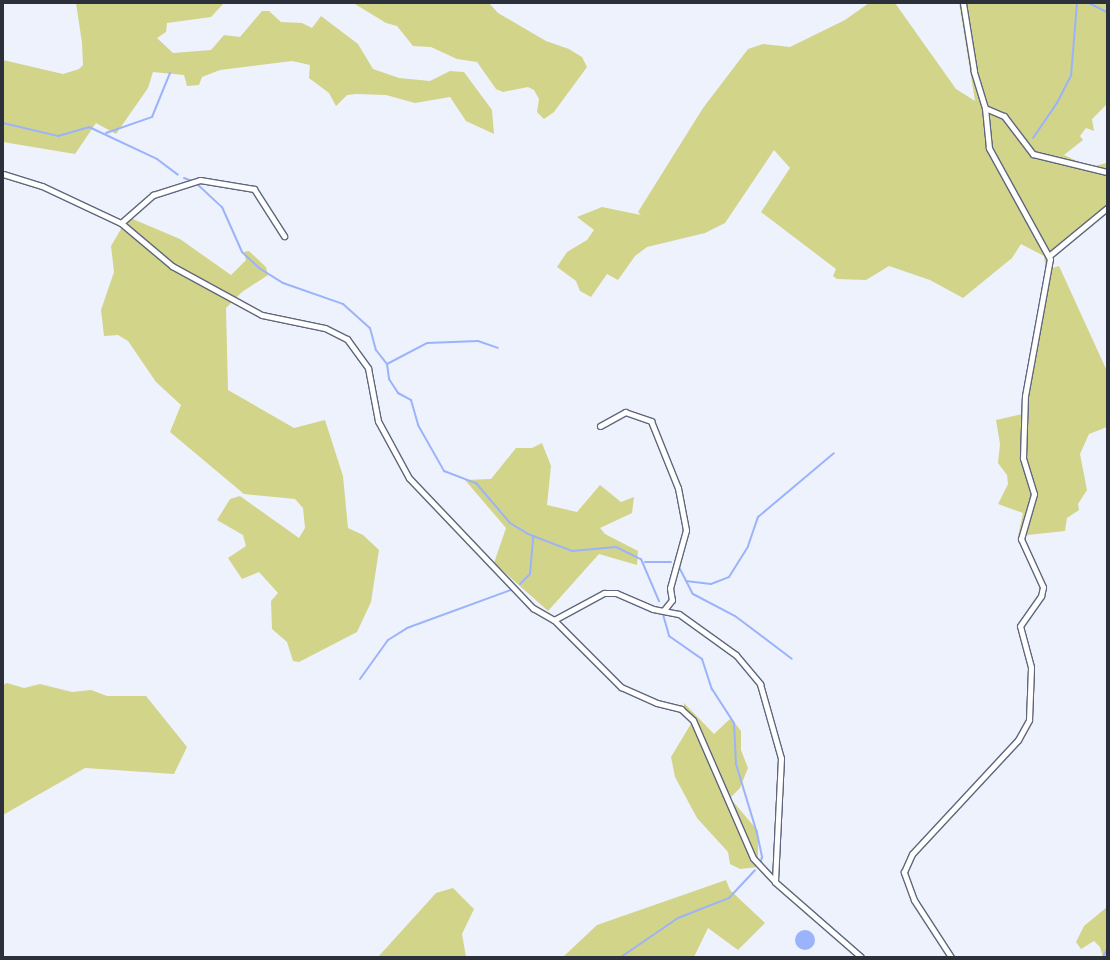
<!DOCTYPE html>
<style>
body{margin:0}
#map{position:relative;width:1110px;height:960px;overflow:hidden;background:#eef2fd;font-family:"Exo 2",sans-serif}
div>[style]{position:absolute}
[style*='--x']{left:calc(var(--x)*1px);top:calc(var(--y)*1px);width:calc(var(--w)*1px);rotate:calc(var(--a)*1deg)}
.green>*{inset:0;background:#d2d48a}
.water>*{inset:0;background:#9bb3fb}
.round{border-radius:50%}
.stream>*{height:2px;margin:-1px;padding:0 1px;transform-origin:1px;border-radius:1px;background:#9bb3fb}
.roads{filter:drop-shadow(1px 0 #5f677d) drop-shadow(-1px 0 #5f677d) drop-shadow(0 1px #5f677d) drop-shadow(0 -1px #5f677d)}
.minor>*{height:5px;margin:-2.5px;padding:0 2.5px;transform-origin:2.5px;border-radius:2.5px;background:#fff}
span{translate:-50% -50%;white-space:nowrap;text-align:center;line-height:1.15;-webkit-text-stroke:3px #fff;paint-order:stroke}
.frame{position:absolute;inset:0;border:4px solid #2c303a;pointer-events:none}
</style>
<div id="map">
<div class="green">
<i style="clip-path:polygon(76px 3px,224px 3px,211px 17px,167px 23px,166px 32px,157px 38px,173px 53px,211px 50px,224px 35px,240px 37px,262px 11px,269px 11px,281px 22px,302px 23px,312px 28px,321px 16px,358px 44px,373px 69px,399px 78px,430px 81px,450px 71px,464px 72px,492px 110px,494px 134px,466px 121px,450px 97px,415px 103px,386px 95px,356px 94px,347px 95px,336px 106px,329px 93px,309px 78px,310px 65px,292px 61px,220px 70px,202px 77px,199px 85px,187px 86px,184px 75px,153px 72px,148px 88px,116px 134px,96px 123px,75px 154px,3px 142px,3px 60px,63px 74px,79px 69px,83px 65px,82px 43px)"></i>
<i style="clip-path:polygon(343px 3px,489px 3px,498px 13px,546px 41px,569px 49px,582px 57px,587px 67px,554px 112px,544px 119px,537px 112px,539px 99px,534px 90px,528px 87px,503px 92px,496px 89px,477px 62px,457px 59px,431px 47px,413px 46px,397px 26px,386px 23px,355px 4px)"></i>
<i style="clip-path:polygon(869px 3px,895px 3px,956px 89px,975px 101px,959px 3px,1107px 3px,1106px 105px,1092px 119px,1094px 131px,1086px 128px,1080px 136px,1083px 140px,1064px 155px,1090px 167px,1107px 163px,1107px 206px,1063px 241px,1054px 255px,1053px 268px,1059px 266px,1107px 371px,1107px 427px,1089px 434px,1080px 454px,1087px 490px,1078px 504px,1079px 510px,1067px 518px,1065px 531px,1018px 536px,1023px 513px,998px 504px,1008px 484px,1007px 475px,998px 463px,1000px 444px,996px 420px,1023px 414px,1046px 272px,1044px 256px,1021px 244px,1012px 258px,963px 298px,930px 280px,889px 266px,866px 280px,837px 279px,833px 276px,836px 269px,761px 212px,790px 168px,774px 150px,725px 223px,705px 233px,647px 247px,635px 256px,618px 280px,607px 274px,591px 297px,580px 291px,576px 281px,557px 267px,567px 252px,587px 240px,594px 230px,577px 217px,602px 207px,641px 215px,638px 212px,703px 108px,748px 49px,763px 44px,790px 47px,845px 20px)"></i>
<i style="clip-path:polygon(128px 217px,180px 239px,231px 275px,246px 260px,244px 252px,249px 251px,266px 267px,268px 275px,242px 292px,226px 308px,228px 390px,294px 428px,325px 420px,343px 476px,348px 528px,363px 535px,379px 550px,371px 602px,357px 632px,299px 662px,293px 661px,287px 642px,272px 629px,271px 601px,278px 593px,259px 572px,242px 579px,228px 558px,246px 546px,243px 535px,217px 520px,230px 499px,240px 496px,299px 538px,305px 528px,303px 508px,295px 499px,244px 494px,170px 432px,181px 405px,156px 382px,128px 341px,118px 335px,104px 336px,101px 310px,114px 272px,111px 246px)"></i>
<i style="clip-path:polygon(542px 443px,551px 466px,547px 505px,577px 512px,600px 485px,621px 502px,634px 497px,632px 513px,600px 528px,605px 534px,638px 551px,637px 565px,599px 554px,548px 611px,494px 563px,506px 528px,465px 480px,491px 479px,516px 448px,532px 448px)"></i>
<i style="clip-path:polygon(7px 683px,24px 688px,40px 684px,72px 692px,91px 690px,107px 696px,146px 696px,187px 747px,174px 774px,85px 768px,3px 815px,3px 685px)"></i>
<i style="clip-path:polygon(684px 703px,714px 734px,731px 718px,741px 731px,741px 750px,748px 768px,740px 788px,730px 798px,758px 831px,758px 867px,740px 869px,730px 864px,728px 852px,697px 818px,675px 777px,671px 757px,692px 722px,684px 710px)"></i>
<i style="clip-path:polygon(726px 880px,730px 890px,765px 923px,738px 950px,708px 928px,694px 957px,563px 957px,597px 925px)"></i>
<i style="clip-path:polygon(453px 888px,474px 909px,462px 934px,466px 957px,378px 957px,436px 893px)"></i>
<i style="clip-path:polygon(1107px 907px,1107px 957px,1103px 957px,1100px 947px,1094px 941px,1081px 949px,1076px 942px,1084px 926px)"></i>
</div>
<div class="water">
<i class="round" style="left:795px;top:930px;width:20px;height:20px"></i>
</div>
<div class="stream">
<i style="--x:1089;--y:3;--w:20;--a:27"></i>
<i style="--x:3;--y:123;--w:57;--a:13.3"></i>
<i style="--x:58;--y:136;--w:32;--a:-16"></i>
<i style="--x:89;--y:127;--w:75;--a:25.2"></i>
<i style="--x:157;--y:159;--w:26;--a:37"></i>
<i style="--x:106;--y:133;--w:49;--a:-19.2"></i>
<i style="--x:152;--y:117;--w:48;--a:-67.8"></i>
<i style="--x:1033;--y:138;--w:42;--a:-55.6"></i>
<i style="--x:1057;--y:103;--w:30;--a:-63"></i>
<i style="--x:1071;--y:76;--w:73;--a:-85.3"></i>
<i style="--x:184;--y:178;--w:9;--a:21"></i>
<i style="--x:196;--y:183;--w:35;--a:43"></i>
<i style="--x:222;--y:207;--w:49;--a:66"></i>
<i style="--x:242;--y:252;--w:23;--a:43"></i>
<i style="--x:259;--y:268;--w:28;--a:32"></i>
<i style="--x:283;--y:283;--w:64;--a:19.3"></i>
<i style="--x:343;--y:304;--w:36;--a:42"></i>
<i style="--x:370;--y:328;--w:23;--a:75"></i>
<i style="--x:376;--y:350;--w:18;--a:52"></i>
<i style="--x:387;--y:364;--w:15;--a:82"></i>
<i style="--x:389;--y:379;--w:17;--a:57"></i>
<i style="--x:398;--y:393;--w:15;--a:28"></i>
<i style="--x:411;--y:400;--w:26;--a:74"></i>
<i style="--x:418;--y:425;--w:53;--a:60.5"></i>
<i style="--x:444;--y:471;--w:34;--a:21"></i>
<i style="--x:476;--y:483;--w:52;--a:49.6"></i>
<i style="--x:510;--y:523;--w:21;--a:31"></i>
<i style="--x:528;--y:534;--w:47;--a:21.1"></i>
<i style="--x:572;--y:551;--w:44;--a:-5.2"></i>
<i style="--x:616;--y:547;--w:28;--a:26"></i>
<i style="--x:641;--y:559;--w:46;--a:66.8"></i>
<i style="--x:387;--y:364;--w:45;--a:-27.7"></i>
<i style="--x:427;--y:343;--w:51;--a:-2.2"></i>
<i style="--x:478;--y:341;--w:21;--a:19"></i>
<i style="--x:645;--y:562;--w:26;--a:0"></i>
<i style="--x:679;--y:567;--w:30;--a:63"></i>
<i style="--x:693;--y:594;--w:47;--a:27.6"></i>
<i style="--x:735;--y:616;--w:71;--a:37"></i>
<i style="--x:686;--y:581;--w:25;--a:7"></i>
<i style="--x:711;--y:584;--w:19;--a:-21"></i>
<i style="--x:729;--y:577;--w:36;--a:-58"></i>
<i style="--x:748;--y:546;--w:31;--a:-71"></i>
<i style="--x:758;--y:517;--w:99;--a:-40.1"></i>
<i style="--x:520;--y:584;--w:14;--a:-45"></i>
<i style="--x:530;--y:574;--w:38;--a:-85"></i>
<i style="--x:662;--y:611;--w:26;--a:74"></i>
<i style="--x:669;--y:636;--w:40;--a:34.9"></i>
<i style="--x:702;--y:659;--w:32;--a:72"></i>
<i style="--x:712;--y:689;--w:40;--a:57.1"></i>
<i style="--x:734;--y:723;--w:41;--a:87.2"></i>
<i style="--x:736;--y:764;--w:72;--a:73.1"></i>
<i style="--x:757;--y:833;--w:25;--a:78"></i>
<i style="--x:762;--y:857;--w:7;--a:106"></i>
<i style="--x:360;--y:679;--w:48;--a:-54.3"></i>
<i style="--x:388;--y:640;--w:22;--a:-32"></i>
<i style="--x:407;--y:628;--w:111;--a:-20.1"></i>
<i style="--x:621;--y:957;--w:69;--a:-34.4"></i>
<i style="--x:678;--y:918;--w:55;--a:-21.4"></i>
<i style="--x:729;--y:898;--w:38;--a:-47"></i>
<i style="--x:1103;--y:957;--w:9;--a:-63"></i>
</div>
<div class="roads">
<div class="minor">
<i style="--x:985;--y:108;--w:21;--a:23"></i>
<i style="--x:1004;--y:116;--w:48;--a:52.7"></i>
<i style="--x:1033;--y:154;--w:76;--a:13.7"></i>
<i style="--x:3;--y:174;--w:41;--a:17.1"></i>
<i style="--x:42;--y:186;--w:87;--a:25.1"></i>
<i style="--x:121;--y:223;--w:67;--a:40.1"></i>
<i style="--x:172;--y:266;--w:102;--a:28.6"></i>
<i style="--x:262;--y:315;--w:64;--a:11.7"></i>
<i style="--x:325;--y:328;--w:25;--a:27"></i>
<i style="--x:347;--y:339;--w:36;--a:54"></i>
<i style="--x:368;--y:368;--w:54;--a:79.3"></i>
<i style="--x:378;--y:421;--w:65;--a:61.5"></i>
<i style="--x:409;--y:478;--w:180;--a:46.4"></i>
<i style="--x:533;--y:608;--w:24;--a:30"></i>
<i style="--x:554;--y:620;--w:57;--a:-28.4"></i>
<i style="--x:604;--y:593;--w:12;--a:0"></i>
<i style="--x:616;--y:593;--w:40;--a:23.4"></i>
<i style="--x:653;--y:609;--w:26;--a:11"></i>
<i style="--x:679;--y:614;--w:70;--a:35.7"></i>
<i style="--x:736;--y:655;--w:38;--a:50"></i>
<i style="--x:760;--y:684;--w:77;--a:74.2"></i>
<i style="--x:781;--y:758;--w:124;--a:92.8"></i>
<i style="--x:775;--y:882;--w:114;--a:41.1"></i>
<i style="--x:121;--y:223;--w:43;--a:-41.2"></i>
<i style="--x:153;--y:195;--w:49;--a:-17.7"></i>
<i style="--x:200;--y:180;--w:55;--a:9.5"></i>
<i style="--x:254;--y:189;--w:56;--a:57.4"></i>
<i style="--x:1050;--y:255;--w:74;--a:-39.5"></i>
<i style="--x:600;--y:426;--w:29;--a:-29"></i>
<i style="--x:625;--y:412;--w:28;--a:19"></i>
<i style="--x:651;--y:421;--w:72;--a:68.1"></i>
<i style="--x:678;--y:488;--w:43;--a:79.2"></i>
<i style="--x:686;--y:530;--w:60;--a:105.4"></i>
<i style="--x:670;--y:588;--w:12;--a:81"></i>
<i style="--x:672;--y:600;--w:13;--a:129"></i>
<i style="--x:554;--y:620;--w:95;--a:45"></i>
<i style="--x:621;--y:687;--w:39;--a:24"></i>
<i style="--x:657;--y:703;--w:25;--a:14"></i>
<i style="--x:681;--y:709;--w:16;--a:43"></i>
<i style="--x:693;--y:720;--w:150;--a:66.5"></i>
<i style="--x:753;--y:858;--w:33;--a:47"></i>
<i style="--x:951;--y:957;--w:68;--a:-123"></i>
<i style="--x:914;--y:900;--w:30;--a:-110"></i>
<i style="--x:904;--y:872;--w:20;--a:-66"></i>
<i style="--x:912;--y:854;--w:156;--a:-47.1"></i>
<i style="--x:1018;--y:740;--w:23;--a:-61"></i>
<i style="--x:1029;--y:720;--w:53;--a:-87.8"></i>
<i style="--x:1031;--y:667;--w:42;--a:-105"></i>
<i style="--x:1020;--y:626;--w:37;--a:-55"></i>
<i style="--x:1041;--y:596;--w:9;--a:-77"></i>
<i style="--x:1043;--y:587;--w:53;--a:-114.6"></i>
<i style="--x:1021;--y:539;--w:47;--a:-73.9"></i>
<i style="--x:1034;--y:494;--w:38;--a:-107"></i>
<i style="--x:1023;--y:458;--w:62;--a:-88.2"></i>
<i style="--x:1025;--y:396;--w:139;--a:-79.7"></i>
<i style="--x:1050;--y:259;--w:127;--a:-118.8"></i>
<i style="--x:989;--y:148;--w:40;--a:-95.7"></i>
<i style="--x:985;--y:108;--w:39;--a:-107"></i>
<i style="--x:974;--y:71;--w:69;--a:-99.2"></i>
</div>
</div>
<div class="frame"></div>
</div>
